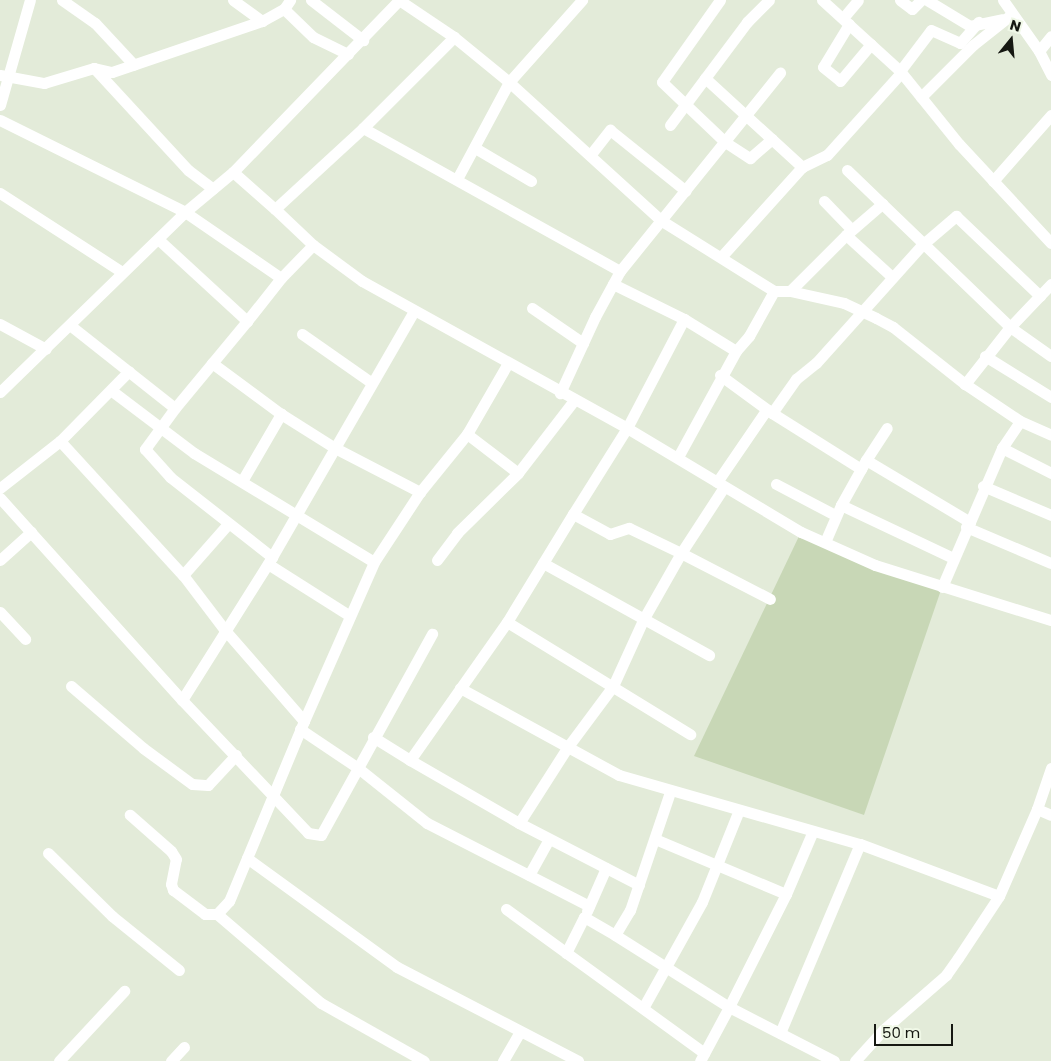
<!DOCTYPE html>
<style>
body{margin:0}
#map{position:relative;width:1051px;height:1061px;overflow:hidden;background:#e3ebd9;font-family:Poppins,sans-serif}
div>[style]{position:absolute}
[style*='--x']{left:calc(var(--x)*1px);top:calc(var(--y)*1px);width:calc(var(--w)*1px);rotate:calc(var(--a)*1deg)}
.green>*{inset:0;background:#c8d7b6}
.minor>*{height:11px;margin:-5.5px;padding:0 5.5px;transform-origin:5.5px;border-radius:5.5px;background:#fff}
span{translate:-50% -50%;white-space:nowrap;text-align:center;line-height:1.15;-webkit-text-stroke:4px #f0f8e7;paint-order:stroke}
.north{position:absolute;left:986px;top:15px;width:50px;height:50px;-webkit-text-stroke:4px #f0f8e7;paint-order:stroke;rotate:17deg;font-size:14px;font-weight:700;line-height:20px;text-align:center;color:#161812}
.north::after{content:'';display:block;margin:auto;width:18px;height:22px;background:#161812;clip-path:polygon(50% 0,100% 100%,50% 72%,0 100%)}
.scale{position:absolute;left:874px;top:1024px;width:79px;height:22px;box-sizing:border-box;border:2px solid #161812;border-top:0;padding-left:6px;font-size:15px;line-height:18px;white-space:nowrap;color:#161812;-webkit-text-stroke:4px #f0f8e7;paint-order:stroke}
</style>
<div id="map">
<div class="green">
<i style="clip-path:polygon(801px 532px,942px 587px,864px 815px,694px 756px)"></i>
</div>
<div class="minor">
<i style="--x:62;--y:0;--w:40;--a:34.9"></i>
<i style="--x:95;--y:23;--w:57;--a:47.1"></i>
<i style="--x:233;--y:0;--w:36;--a:36"></i>
<i style="--x:311;--y:0;--w:66;--a:37.6"></i>
<i style="--x:399;--y:0;--w:66;--a:33.9"></i>
<i style="--x:454;--y:37;--w:71;--a:39.3"></i>
<i style="--x:509;--y:82;--w:207;--a:42.3"></i>
<i style="--x:662;--y:221;--w:132;--a:32"></i>
<i style="--x:774;--y:291;--w:16;--a:0"></i>
<i style="--x:790;--y:291;--w:55;--a:12.5"></i>
<i style="--x:844;--y:303;--w:35;--a:25"></i>
<i style="--x:876;--y:318;--w:19;--a:28"></i>
<i style="--x:893;--y:327;--w:92;--a:38.4"></i>
<i style="--x:965;--y:384;--w:66;--a:33.9"></i>
<i style="--x:1020;--y:421;--w:34;--a:24"></i>
<i style="--x:720;--y:0;--w:100;--a:125.3"></i>
<i style="--x:662;--y:82;--w:87;--a:43.6"></i>
<i style="--x:725;--y:142;--w:30;--a:33"></i>
<i style="--x:750;--y:158;--w:29;--a:-41"></i>
<i style="--x:822;--y:0;--w:105;--a:42.3"></i>
<i style="--x:900;--y:71;--w:94;--a:51.1"></i>
<i style="--x:959;--y:144;--w:135;--a:47.1"></i>
<i style="--x:900;--y:0;--w:15;--a:37"></i>
<i style="--x:912;--y:9;--w:13;--a:-45"></i>
<i style="--x:927;--y:0;--w:50;--a:31.2"></i>
<i style="--x:970;--y:26;--w:33;--a:-12"></i>
<i style="--x:1003;--y:0;--w:62;--a:54.8"></i>
<i style="--x:1039;--y:51;--w:27;--a:63"></i>
<i style="--x:284;--y:9;--w:40;--a:44"></i>
<i style="--x:313;--y:37;--w:39;--a:26"></i>
<i style="--x:843;--y:18;--w:23;--a:-50"></i>
<i style="--x:849;--y:24;--w:50;--a:121.2"></i>
<i style="--x:823;--y:67;--w:22;--a:39"></i>
<i style="--x:840;--y:81;--w:48;--a:-50"></i>
<i style="--x:1039;--y:51;--w:19;--a:-51"></i>
<i style="--x:94;--y:68;--w:139;--a:47.3"></i>
<i style="--x:188;--y:170;--w:31;--a:37"></i>
<i style="--x:900;--y:71;--w:51;--a:-52.9"></i>
<i style="--x:931;--y:30;--w:32;--a:24"></i>
<i style="--x:960;--y:43;--w:28;--a:-49"></i>
<i style="--x:0;--y:75;--w:45;--a:10.3"></i>
<i style="--x:44;--y:83;--w:52;--a:-16.7"></i>
<i style="--x:94;--y:68;--w:18;--a:13"></i>
<i style="--x:112;--y:72;--w:158;--a:-18.8"></i>
<i style="--x:262;--y:21;--w:25;--a:-29"></i>
<i style="--x:284;--y:9;--w:11;--a:-56"></i>
<i style="--x:705;--y:78;--w:132;--a:42.5"></i>
<i style="--x:802;--y:167;--w:28;--a:-26"></i>
<i style="--x:827;--y:155;--w:109;--a:-48"></i>
<i style="--x:921;--y:97;--w:74;--a:-45"></i>
<i style="--x:973;--y:45;--w:50;--a:-38.5"></i>
<i style="--x:0;--y:105;--w:109;--a:-74.1"></i>
<i style="--x:0;--y:120;--w:207;--a:26.4"></i>
<i style="--x:185;--y:212;--w:116;--a:34.5"></i>
<i style="--x:281;--y:278;--w:46;--a:-45.9"></i>
<i style="--x:670;--y:125;--w:129;--a:-53.2"></i>
<i style="--x:747;--y:22;--w:31;--a:-45"></i>
<i style="--x:363;--y:128;--w:294;--a:29.1"></i>
<i style="--x:620;--y:271;--w:52;--a:118.5"></i>
<i style="--x:595;--y:317;--w:84;--a:114.7"></i>
<i style="--x:475;--y:148;--w:65;--a:30.5"></i>
<i style="--x:591;--y:154;--w:31;--a:-52"></i>
<i style="--x:610;--y:130;--w:97;--a:38.8"></i>
<i style="--x:847;--y:170;--w:226;--a:43.9"></i>
<i style="--x:1010;--y:327;--w:73;--a:128.3"></i>
<i style="--x:233;--y:172;--w:56;--a:41.4"></i>
<i style="--x:275;--y:209;--w:120;--a:-42.6"></i>
<i style="--x:363;--y:128;--w:129;--a:-45"></i>
<i style="--x:457;--y:179;--w:110;--a:-61.8"></i>
<i style="--x:509;--y:82;--w:110;--a:-48.3"></i>
<i style="--x:993;--y:181;--w:88;--a:-48.7"></i>
<i style="--x:0;--y:193;--w:145;--a:32.9"></i>
<i style="--x:824;--y:201;--w:39;--a:46"></i>
<i style="--x:275;--y:209;--w:52;--a:43.5"></i>
<i style="--x:313;--y:245;--w:61;--a:36.3"></i>
<i style="--x:362;--y:281;--w:303;--a:29"></i>
<i style="--x:627;--y:428;--w:203;--a:30.9"></i>
<i style="--x:801;--y:532;--w:81;--a:24"></i>
<i style="--x:875;--y:565;--w:184;--a:17.4"></i>
<i style="--x:846;--y:235;--w:48;--a:-40.7"></i>
<i style="--x:159;--y:240;--w:120;--a:42.6"></i>
<i style="--x:247;--y:321;--w:55;--a:-51.7"></i>
<i style="--x:721;--y:257;--w:121;--a:-48"></i>
<i style="--x:620;--y:271;--w:255;--a:-51.1"></i>
<i style="--x:613;--y:284;--w:79;--a:26.2"></i>
<i style="--x:684;--y:319;--w:61;--a:31.6"></i>
<i style="--x:736;--y:351;--w:121;--a:118.7"></i>
<i style="--x:1051;--y:284;--w:59;--a:133.6"></i>
<i style="--x:1010;--y:327;--w:50;--a:35.3"></i>
<i style="--x:790;--y:291;--w:79;--a:-45"></i>
<i style="--x:846;--y:235;--w:62;--a:42.4"></i>
<i style="--x:532;--y:308;--w:62;--a:34.5"></i>
<i style="--x:0;--y:324;--w:52;--a:28.5"></i>
<i style="--x:71;--y:326;--w:132;--a:38.3"></i>
<i style="--x:175;--y:408;--w:113;--a:-50.4"></i>
<i style="--x:302;--y:334;--w:85;--a:35"></i>
<i style="--x:736;--y:351;--w:20;--a:-49"></i>
<i style="--x:749;--y:336;--w:51;--a:-60.9"></i>
<i style="--x:985;--y:356;--w:78;--a:31.8"></i>
<i style="--x:212;--y:363;--w:86;--a:36.5"></i>
<i style="--x:281;--y:414;--w:64;--a:32.2"></i>
<i style="--x:335;--y:448;--w:96;--a:27.4"></i>
<i style="--x:720;--y:375;--w:64;--a:36.2"></i>
<i style="--x:772;--y:413;--w:42;--a:-54.8"></i>
<i style="--x:796;--y:379;--w:26;--a:-39"></i>
<i style="--x:816;--y:363;--w:159;--a:-48.1"></i>
<i style="--x:922;--y:245;--w:45;--a:-40.5"></i>
<i style="--x:956;--y:216;--w:116;--a:43.6"></i>
<i style="--x:112;--y:391;--w:103;--a:37.1"></i>
<i style="--x:194;--y:453;--w:210;--a:31.2"></i>
<i style="--x:0;--y:392;--w:258;--a:-44.2"></i>
<i style="--x:185;--y:212;--w:62;--a:-39.8"></i>
<i style="--x:233;--y:172;--w:239;--a:-46"></i>
<i style="--x:175;--y:408;--w:51;--a:126.2"></i>
<i style="--x:145;--y:449;--w:38;--a:48"></i>
<i style="--x:170;--y:477;--w:130;--a:38.1"></i>
<i style="--x:772;--y:413;--w:105;--a:32.2"></i>
<i style="--x:861;--y:469;--w:10;--a:-61"></i>
<i style="--x:866;--y:460;--w:121;--a:30.8"></i>
<i style="--x:970;--y:522;--w:81;--a:-66.6"></i>
<i style="--x:1002;--y:448;--w:32;--a:-56"></i>
<i style="--x:467;--y:434;--w:64;--a:37.4"></i>
<i style="--x:60;--y:441;--w:182;--a:47.5"></i>
<i style="--x:183;--y:575;--w:68;--a:52.8"></i>
<i style="--x:224;--y:629;--w:122;--a:49"></i>
<i style="--x:304;--y:721;--w:195;--a:112.6"></i>
<i style="--x:229;--y:901;--w:18;--a:133"></i>
<i style="--x:217;--y:914;--w:12;--a:180"></i>
<i style="--x:205;--y:914;--w:40;--a:-143"></i>
<i style="--x:173;--y:890;--w:6;--a:-108"></i>
<i style="--x:171;--y:884;--w:25;--a:-79"></i>
<i style="--x:176;--y:859;--w:9;--a:-122"></i>
<i style="--x:171;--y:851;--w:55;--a:-138.7"></i>
<i style="--x:1002;--y:448;--w:55;--a:27"></i>
<i style="--x:866;--y:460;--w:38;--a:-57"></i>
<i style="--x:242;--y:481;--w:78;--a:-59.8"></i>
<i style="--x:717;--y:482;--w:88;--a:-55.6"></i>
<i style="--x:776;--y:484;--w:67;--a:27.7"></i>
<i style="--x:983;--y:486;--w:74;--a:23.1"></i>
<i style="--x:724;--y:487;--w:79;--a:123.1"></i>
<i style="--x:681;--y:553;--w:75;--a:119.6"></i>
<i style="--x:644;--y:618;--w:75;--a:114.5"></i>
<i style="--x:613;--y:686;--w:77;--a:126.6"></i>
<i style="--x:567;--y:748;--w:89;--a:122.6"></i>
<i style="--x:519;--y:823;--w:126;--a:-150"></i>
<i style="--x:410;--y:760;--w:169;--a:-54.9"></i>
<i style="--x:507;--y:622;--w:127;--a:-58.6"></i>
<i style="--x:573;--y:514;--w:42;--a:28.4"></i>
<i style="--x:610;--y:534;--w:20;--a:-18"></i>
<i style="--x:629;--y:528;--w:58;--a:25.7"></i>
<i style="--x:681;--y:553;--w:100;--a:27.3"></i>
<i style="--x:0;--y:488;--w:76;--a:-38.1"></i>
<i style="--x:60;--y:441;--w:98;--a:-45.4"></i>
<i style="--x:0;--y:498;--w:272;--a:48"></i>
<i style="--x:182;--y:700;--w:169;--a:-57.8"></i>
<i style="--x:272;--y:557;--w:284;--a:-60"></i>
<i style="--x:841;--y:505;--w:41;--a:-60.9"></i>
<i style="--x:573;--y:514;--w:102;--a:-57.9"></i>
<i style="--x:627;--y:428;--w:123;--a:-62.4"></i>
<i style="--x:966;--y:527;--w:92;--a:23"></i>
<i style="--x:825;--y:542;--w:40;--a:-66.6"></i>
<i style="--x:841;--y:505;--w:124;--a:25.3"></i>
<i style="--x:0;--y:560;--w:42;--a:-42.1"></i>
<i style="--x:437;--y:560;--w:34;--a:-53"></i>
<i style="--x:457;--y:533;--w:86;--a:-44.5"></i>
<i style="--x:518;--y:473;--w:93;--a:-52.4"></i>
<i style="--x:543;--y:563;--w:190;--a:29"></i>
<i style="--x:268;--y:564;--w:97;--a:32.4"></i>
<i style="--x:183;--y:575;--w:68;--a:-48.6"></i>
<i style="--x:942;--y:587;--w:71;--a:-66.7"></i>
<i style="--x:0;--y:612;--w:37;--a:47"></i>
<i style="--x:507;--y:622;--w:215;--a:31.5"></i>
<i style="--x:71;--y:686;--w:95;--a:40.7"></i>
<i style="--x:143;--y:748;--w:61;--a:36.3"></i>
<i style="--x:192;--y:784;--w:16;--a:4"></i>
<i style="--x:208;--y:785;--w:41;--a:-47"></i>
<i style="--x:460;--y:688;--w:181;--a:28.7"></i>
<i style="--x:619;--y:775;--w:251;--a:16"></i>
<i style="--x:860;--y:844;--w:148;--a:20.5"></i>
<i style="--x:182;--y:700;--w:183;--a:46.5"></i>
<i style="--x:308;--y:833;--w:13;--a:9"></i>
<i style="--x:321;--y:835;--w:230;--a:-61.1"></i>
<i style="--x:304;--y:721;--w:174;--a:-66.2"></i>
<i style="--x:374;--y:562;--w:84;--a:-56.7"></i>
<i style="--x:420;--y:492;--w:75;--a:-51"></i>
<i style="--x:467;--y:434;--w:82;--a:-60"></i>
<i style="--x:300;--y:729;--w:70;--a:33.9"></i>
<i style="--x:358;--y:768;--w:88;--a:38.6"></i>
<i style="--x:427;--y:823;--w:182;--a:27.1"></i>
<i style="--x:373;--y:737;--w:44;--a:31.9"></i>
<i style="--x:1051;--y:768;--w:43;--a:108.9"></i>
<i style="--x:1037;--y:809;--w:15;--a:23"></i>
<i style="--x:670;--y:792;--w:125;--a:108.7"></i>
<i style="--x:630;--y:910;--w:29;--a:121"></i>
<i style="--x:615;--y:935;--w:135;--a:32.3"></i>
<i style="--x:729;--y:1007;--w:61;--a:118.2"></i>
<i style="--x:519;--y:823;--w:135;--a:27.3"></i>
<i style="--x:655;--y:839;--w:142;--a:22.8"></i>
<i style="--x:786;--y:894;--w:66;--a:-66.9"></i>
<i style="--x:48;--y:853;--w:90;--a:44.5"></i>
<i style="--x:112;--y:916;--w:86;--a:38.9"></i>
<i style="--x:247;--y:858;--w:185;--a:36"></i>
<i style="--x:397;--y:967;--w:204;--a:27.4"></i>
<i style="--x:529;--y:875;--w:41;--a:-60.9"></i>
<i style="--x:786;--y:894;--w:127;--a:116.8"></i>
<i style="--x:729;--y:1007;--w:118;--a:27.2"></i>
<i style="--x:506;--y:909;--w:245;--a:36"></i>
<i style="--x:587;--y:911;--w:47;--a:-66.2"></i>
<i style="--x:217;--y:914;--w:137;--a:40.6"></i>
<i style="--x:321;--y:1003;--w:118;--a:29.4"></i>
<i style="--x:566;--y:953;--w:40;--a:-63.4"></i>
<i style="--x:584;--y:917;--w:36;--a:30"></i>
<i style="--x:643;--y:1008;--w:121;--a:-60.9"></i>
<i style="--x:702;--y:902;--w:99;--a:-68.1"></i>
<i style="--x:780;--y:1033;--w:205;--a:-67.1"></i>
<i style="--x:59;--y:1061;--w:96;--a:-47.1"></i>
<i style="--x:171;--y:1061;--w:19;--a:-47"></i>
<i style="--x:503;--y:1061;--w:34;--a:-60"></i>
<i style="--x:855;--y:1061;--w:42;--a:-47.9"></i>
<i style="--x:883;--y:1030;--w:84;--a:-41.1"></i>
<i style="--x:946;--y:975;--w:21;--a:-55"></i>
<i style="--x:958;--y:958;--w:74;--a:-56.5"></i>
<i style="--x:999;--y:896;--w:95;--a:-66.4"></i>
</div>
<div class="north">N</div>
<div class="scale">50 m</div>
</div>
